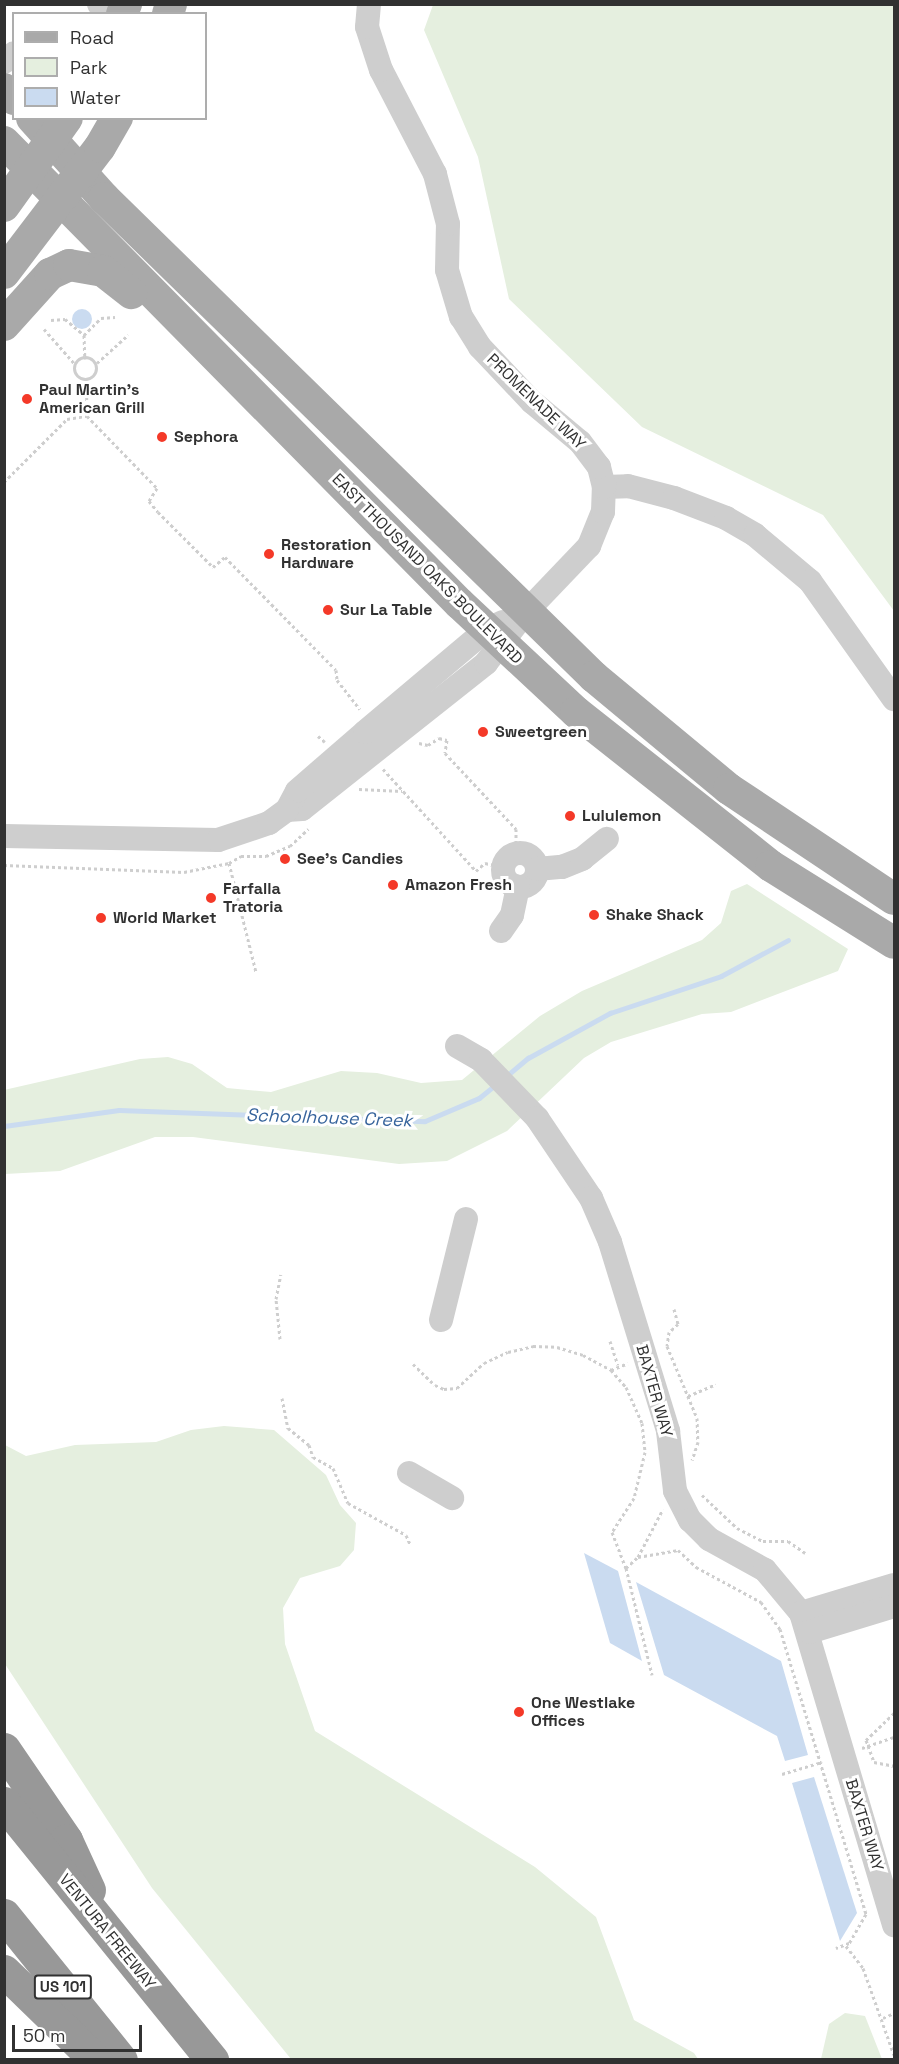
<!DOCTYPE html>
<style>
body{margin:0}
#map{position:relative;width:899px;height:2064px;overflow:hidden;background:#fff;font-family:"Space Grotesk",sans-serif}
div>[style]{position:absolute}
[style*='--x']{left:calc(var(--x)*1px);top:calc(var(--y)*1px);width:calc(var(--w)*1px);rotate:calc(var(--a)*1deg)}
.green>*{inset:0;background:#e5efdf}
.water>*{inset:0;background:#cadbf0}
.round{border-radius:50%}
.stream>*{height:5px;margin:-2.5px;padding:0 2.5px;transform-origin:2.5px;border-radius:2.5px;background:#cadbf0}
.path>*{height:3px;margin-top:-1.5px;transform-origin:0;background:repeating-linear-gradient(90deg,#cecece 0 3px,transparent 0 6px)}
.path>.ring{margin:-1.5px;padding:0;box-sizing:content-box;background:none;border:3px solid #cecece;border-radius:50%}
.minor>*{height:24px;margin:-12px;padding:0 12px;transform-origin:12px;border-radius:12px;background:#cecece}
.minor>.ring{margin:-12px;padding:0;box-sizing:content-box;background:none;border:24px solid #cecece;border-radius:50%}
.major>*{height:32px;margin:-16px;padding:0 16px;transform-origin:16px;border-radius:16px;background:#a9a9a9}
.highway>*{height:33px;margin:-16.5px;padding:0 16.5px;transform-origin:16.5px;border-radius:16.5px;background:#989898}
.dots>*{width:16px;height:16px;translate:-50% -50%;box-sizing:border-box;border:3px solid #fff;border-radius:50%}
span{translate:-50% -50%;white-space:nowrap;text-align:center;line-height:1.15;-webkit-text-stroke:6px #fff;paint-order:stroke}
.shield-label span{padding:2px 4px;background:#fff;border:2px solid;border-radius:4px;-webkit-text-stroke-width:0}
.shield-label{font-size:15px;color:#313131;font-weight:700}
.poi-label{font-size:16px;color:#313131;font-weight:700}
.left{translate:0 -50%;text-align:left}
.street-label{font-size:16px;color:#313131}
.water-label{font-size:18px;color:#37649c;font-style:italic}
.frame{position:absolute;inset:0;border:6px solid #313131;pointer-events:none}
.legend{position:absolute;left:12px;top:12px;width:195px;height:108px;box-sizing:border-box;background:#fff;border:2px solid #adadad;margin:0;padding:8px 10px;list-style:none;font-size:18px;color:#313131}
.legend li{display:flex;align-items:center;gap:12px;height:30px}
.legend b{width:30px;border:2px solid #adadad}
.scale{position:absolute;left:12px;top:2025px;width:130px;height:27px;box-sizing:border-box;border:3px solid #313131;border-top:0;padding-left:8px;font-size:18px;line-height:21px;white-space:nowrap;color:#313131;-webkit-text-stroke:4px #fff;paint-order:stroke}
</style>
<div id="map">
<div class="green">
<i style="clip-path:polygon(433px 5px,894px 5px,894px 611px,823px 515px,642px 427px,509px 299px,478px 157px,424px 30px)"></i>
<i style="clip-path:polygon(747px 884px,848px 949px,838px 971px,731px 1012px,702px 1014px,611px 1042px,584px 1058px,507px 1131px,447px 1161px,399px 1164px,193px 1137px,155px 1137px,60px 1171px,5px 1174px,4px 1090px,140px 1059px,168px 1057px,192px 1064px,227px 1088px,271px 1092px,341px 1071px,377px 1073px,421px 1083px,462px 1080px,540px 1016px,582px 991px,702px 940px,721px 923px,731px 891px)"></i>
<i style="clip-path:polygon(224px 1426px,274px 1430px,326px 1475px,340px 1505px,356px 1523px,354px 1550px,340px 1566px,300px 1578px,283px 1608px,285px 1644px,315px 1731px,535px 1867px,596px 1917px,634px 2020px,694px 2053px,698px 2059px,291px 2059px,152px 1888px,5px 1664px,5px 1445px,26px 1456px,75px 1445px,156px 1442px,191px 1430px)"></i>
<i style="clip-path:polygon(845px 2013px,865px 2016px,882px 2059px,821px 2059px,829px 2024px)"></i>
</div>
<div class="water">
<i class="round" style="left:72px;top:309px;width:20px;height:20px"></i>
<i style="clip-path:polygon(584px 1553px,618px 1571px,642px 1661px,610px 1643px)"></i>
<i style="clip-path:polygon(636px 1582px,781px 1661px,808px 1755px,785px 1761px,777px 1736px,664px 1675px)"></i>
<i style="clip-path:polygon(814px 1777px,857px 1913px,840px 1941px,792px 1783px)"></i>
</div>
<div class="stream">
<i style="--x:505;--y:1077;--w:30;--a:-40"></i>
<i style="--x:528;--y:1058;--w:94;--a:-28.8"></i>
<i style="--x:610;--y:1013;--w:117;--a:-18.4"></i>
<i style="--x:721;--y:976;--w:76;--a:-28.2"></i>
<i style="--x:4;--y:1126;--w:116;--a:-7.9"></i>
<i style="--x:119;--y:1110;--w:306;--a:2.1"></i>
<i style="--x:425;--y:1121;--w:59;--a:-23.1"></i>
<i style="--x:479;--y:1098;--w:22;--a:-39"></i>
</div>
<div class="path">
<i style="--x:51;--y:320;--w:14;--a:-4"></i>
<i style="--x:65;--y:319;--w:25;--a:40"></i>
<i style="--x:84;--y:335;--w:24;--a:-45"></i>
<i style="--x:101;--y:318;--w:14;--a:-4"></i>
<i style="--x:44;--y:329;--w:45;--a:48.6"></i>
<i style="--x:84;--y:335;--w:24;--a:88"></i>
<i class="ring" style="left:74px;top:357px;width:19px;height:19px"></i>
<i style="--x:97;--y:363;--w:42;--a:-42.1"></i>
<i style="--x:86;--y:379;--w:37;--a:88"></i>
<i style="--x:87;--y:416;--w:100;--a:45.8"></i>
<i style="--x:157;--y:488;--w:15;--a:122"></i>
<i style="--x:149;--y:501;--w:14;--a:51"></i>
<i style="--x:158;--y:512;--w:78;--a:45"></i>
<i style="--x:213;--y:567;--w:16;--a:-40"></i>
<i style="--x:225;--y:557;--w:158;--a:45.5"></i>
<i style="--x:336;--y:670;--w:10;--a:84"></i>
<i style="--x:337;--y:680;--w:37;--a:52"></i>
<i style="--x:4;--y:482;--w:89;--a:-45"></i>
<i style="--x:67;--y:419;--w:20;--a:-9"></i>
<i style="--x:318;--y:736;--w:9;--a:41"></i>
<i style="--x:419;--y:743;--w:9;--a:13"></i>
<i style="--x:428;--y:745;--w:13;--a:-32"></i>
<i style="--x:439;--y:738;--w:8;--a:14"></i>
<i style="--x:447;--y:740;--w:13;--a:99"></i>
<i style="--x:445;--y:753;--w:104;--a:46.9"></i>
<i style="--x:516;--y:829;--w:25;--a:90"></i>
<i style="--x:383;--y:769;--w:138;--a:47.6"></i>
<i style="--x:476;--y:871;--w:12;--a:-42"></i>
<i style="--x:485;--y:863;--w:18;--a:13"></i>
<i style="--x:359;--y:789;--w:43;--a:2.7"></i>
<i style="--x:229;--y:863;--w:112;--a:76.1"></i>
<i style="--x:4;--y:865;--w:180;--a:2.2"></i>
<i style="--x:184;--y:872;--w:46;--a:-11.3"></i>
<i style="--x:229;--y:863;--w:14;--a:-30"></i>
<i style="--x:241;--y:856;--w:25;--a:0"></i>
<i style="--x:266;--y:856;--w:26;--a:-23"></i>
<i style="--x:290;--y:846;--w:25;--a:-43"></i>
<i style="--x:674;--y:1309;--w:16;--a:75"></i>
<i style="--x:678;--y:1324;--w:12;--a:138"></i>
<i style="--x:669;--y:1332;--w:14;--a:98"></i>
<i style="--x:667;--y:1346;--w:78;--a:67.4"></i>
<i style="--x:697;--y:1418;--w:24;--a:88"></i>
<i style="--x:698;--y:1442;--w:19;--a:108"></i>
<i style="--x:280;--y:1339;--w:40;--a:-95.7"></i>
<i style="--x:276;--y:1299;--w:25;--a:-79"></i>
<i style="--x:610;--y:1341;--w:25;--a:72"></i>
<i style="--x:413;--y:1364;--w:30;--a:44"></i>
<i style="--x:435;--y:1385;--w:10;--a:24"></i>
<i style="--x:444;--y:1389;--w:13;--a:-4"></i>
<i style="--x:457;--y:1388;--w:37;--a:-43"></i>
<i style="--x:484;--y:1363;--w:26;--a:-25"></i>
<i style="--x:508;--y:1352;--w:26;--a:-13"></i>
<i style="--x:533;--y:1346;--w:24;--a:2"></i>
<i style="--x:557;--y:1347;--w:27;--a:17"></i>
<i style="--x:583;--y:1355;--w:32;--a:28"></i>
<i style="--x:611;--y:1370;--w:23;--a:49"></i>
<i style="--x:626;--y:1387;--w:39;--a:66"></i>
<i style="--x:642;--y:1423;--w:29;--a:84"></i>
<i style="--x:645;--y:1452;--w:47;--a:103.4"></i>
<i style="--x:634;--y:1498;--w:40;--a:122.9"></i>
<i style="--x:612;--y:1532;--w:39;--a:69"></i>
<i style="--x:626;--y:1568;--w:110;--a:76.3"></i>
<i style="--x:611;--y:1370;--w:18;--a:-22"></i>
<i style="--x:688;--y:1396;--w:30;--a:-23"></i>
<i style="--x:282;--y:1398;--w:31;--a:79"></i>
<i style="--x:288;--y:1428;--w:27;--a:39"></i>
<i style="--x:309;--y:1445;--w:13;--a:72"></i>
<i style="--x:313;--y:1457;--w:23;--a:29"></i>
<i style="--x:333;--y:1468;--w:38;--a:67"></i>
<i style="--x:348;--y:1503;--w:66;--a:28.9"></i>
<i style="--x:406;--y:1535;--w:10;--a:66"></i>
<i style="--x:702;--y:1495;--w:48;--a:43.3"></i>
<i style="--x:737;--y:1528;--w:29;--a:27"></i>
<i style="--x:763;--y:1541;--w:25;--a:0"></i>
<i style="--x:788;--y:1541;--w:21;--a:35"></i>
<i style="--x:638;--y:1557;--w:41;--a:-9.9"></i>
<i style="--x:678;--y:1550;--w:25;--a:43"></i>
<i style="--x:696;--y:1567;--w:74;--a:28.3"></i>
<i style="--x:761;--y:1602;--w:33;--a:55"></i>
<i style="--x:780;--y:1629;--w:298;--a:73.2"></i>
<i style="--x:866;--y:1914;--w:34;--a:120"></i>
<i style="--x:849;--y:1943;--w:14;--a:159"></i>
<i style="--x:626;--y:1568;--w:16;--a:-43"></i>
<i style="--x:638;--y:1557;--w:54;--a:-62.5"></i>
<i style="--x:894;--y:1713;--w:39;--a:136"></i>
<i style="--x:866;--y:1740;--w:23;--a:70"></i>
<i style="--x:874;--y:1762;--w:20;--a:11"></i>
<i style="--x:862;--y:1748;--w:34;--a:-19"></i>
<i style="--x:782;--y:1774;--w:42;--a:-16.7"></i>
<i style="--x:846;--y:1946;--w:28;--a:52"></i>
<i style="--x:863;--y:1968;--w:92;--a:70.4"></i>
<i style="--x:883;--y:2018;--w:12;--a:-24"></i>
</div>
<div class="minor">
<i style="--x:99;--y:4;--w:21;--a:28"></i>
<i style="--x:4;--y:62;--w:13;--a:-42"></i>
<i style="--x:604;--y:487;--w:24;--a:-2"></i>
<i style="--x:628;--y:486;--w:48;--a:14.6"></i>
<i style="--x:674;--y:498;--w:56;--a:21"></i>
<i style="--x:726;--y:518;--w:34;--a:30"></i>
<i style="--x:755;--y:535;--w:72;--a:39.9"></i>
<i style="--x:810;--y:581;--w:145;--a:54.6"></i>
<i style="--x:287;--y:810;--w:15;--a:-4"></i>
<i style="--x:302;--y:809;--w:235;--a:-38.4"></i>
<i style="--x:486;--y:663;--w:63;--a:-52"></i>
<i style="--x:525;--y:613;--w:93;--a:-46.3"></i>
<i style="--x:589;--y:546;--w:37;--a:-68"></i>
<i style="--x:603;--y:512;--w:25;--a:-88"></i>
<i style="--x:604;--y:487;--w:21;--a:-104"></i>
<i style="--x:599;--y:467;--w:31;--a:-127"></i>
<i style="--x:580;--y:442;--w:62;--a:-140.2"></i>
<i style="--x:532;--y:402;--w:76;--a:-133.4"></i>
<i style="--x:480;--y:347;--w:36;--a:-122"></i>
<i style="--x:461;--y:317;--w:49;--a:-106.6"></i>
<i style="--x:447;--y:270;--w:46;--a:-88.8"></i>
<i style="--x:448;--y:224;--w:52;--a:-104.6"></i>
<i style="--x:435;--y:174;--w:117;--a:-117.4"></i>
<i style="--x:381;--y:70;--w:45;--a:-108"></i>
<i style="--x:367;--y:27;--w:23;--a:-85"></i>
<i style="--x:287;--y:810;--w:21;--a:-62"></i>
<i style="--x:297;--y:791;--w:90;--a:-40.9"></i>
<i style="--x:365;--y:732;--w:158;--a:-40.1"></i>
<i style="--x:486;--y:630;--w:19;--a:-25"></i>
<i style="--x:4;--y:836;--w:214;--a:1.1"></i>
<i style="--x:218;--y:840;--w:54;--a:-18.4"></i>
<i style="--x:269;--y:823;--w:22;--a:-36"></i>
<i class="ring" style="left:503px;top:853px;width:10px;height:10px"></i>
<i style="--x:537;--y:869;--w:25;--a:-5"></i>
<i style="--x:562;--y:867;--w:22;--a:-22"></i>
<i style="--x:582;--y:859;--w:32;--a:-39"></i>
<i style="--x:501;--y:931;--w:19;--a:-55"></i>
<i style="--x:512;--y:915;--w:29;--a:-78"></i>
<i style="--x:457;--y:1046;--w:28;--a:30"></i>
<i style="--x:481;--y:1060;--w:81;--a:46"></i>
<i style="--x:537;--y:1118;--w:97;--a:56"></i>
<i style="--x:591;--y:1198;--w:48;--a:66.6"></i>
<i style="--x:610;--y:1242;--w:198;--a:72.9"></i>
<i style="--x:668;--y:1431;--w:60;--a:83.3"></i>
<i style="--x:675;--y:1491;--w:33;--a:63"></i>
<i style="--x:690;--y:1520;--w:27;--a:45"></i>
<i style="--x:709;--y:1539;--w:64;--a:29"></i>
<i style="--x:765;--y:1570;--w:56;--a:50.1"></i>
<i style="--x:801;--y:1613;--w:326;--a:73.4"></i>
<i style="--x:441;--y:1320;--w:104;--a:-76.1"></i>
<i style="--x:409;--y:1473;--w:50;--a:30.2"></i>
<i style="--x:801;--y:1613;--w:97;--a:-16.8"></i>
<i style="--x:809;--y:1632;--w:89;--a:-17"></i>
</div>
<div class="major">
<i style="--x:122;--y:14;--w:11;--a:-68"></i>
<i style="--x:168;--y:14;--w:10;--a:-73"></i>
<i style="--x:4;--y:89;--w:14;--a:45"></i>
<i style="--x:32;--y:118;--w:108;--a:48"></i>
<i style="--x:104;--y:198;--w:685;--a:44.35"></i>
<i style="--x:594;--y:677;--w:175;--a:39.7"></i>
<i style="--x:729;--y:789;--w:198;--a:33.7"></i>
<i style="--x:4;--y:142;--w:648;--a:45.38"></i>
<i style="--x:459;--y:603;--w:160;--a:43"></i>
<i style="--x:576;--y:712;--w:248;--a:38.3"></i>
<i style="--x:771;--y:866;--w:145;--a:32"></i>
<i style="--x:4;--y:206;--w:108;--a:-54.4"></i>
<i style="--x:4;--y:273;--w:158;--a:-52.7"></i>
<i style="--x:100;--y:147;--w:34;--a:-60"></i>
<i style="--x:4;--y:325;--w:69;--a:-48"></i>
<i style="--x:50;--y:274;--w:21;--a:-25"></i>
<i style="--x:69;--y:265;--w:35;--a:10"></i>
<i style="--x:103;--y:271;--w:36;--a:38"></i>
</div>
<div class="highway">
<i style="--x:4;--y:1749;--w:110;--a:55.7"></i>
<i style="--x:66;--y:1840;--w:55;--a:65.3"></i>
<i style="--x:4;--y:1803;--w:331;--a:51"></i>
<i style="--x:4;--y:1915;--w:186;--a:51.1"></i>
<i style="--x:4;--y:1971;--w:128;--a:44.1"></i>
</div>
<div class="dots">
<i style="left:27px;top:399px;background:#f43928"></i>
<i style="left:162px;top:437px;background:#f43928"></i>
<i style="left:269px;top:554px;background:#f43928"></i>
<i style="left:328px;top:610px;background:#f43928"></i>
<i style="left:483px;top:732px;background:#f43928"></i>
<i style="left:570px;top:816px;background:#f43928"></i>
<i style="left:285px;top:859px;background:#f43928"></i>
<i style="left:393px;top:885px;background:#f43928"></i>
<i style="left:211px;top:898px;background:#f43928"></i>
<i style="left:594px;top:915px;background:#f43928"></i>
<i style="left:101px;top:918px;background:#f43928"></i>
<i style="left:519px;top:1712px;background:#f43928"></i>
</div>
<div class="shield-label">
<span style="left:63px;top:1987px">US 101</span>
</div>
<div class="poi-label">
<span class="left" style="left:39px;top:399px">Paul Martin's<br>American Grill</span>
<span class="left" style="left:174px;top:437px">Sephora</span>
<span class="left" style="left:281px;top:554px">Restoration<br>Hardware</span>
<span class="left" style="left:340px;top:610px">Sur La Table</span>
<span class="left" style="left:495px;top:732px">Sweetgreen</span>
<span class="left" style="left:582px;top:816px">Lululemon</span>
<span class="left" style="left:297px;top:859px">See's Candies</span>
<span class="left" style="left:405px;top:885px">Amazon Fresh</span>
<span class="left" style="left:223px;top:898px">Farfalla<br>Tratoria</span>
<span class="left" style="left:606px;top:915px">Shake Shack</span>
<span class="left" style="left:113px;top:918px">World Market</span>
<span class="left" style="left:531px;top:1712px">One Westlake<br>Offices</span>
</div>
<div class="street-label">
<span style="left:536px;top:402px;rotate:44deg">PROMENADE WAY</span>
<span style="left:427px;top:569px;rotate:45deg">EAST THOUSAND OAKS BOULEVARD</span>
<span style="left:654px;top:1391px;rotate:74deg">BAXTER WAY</span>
<span style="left:864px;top:1825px;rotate:73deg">BAXTER WAY</span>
<span style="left:107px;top:1932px;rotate:51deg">VENTURA FREEWAY</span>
</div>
<div class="water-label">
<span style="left:329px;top:1118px;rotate:2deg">Schoolhouse Creek</span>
</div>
<div class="frame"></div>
<ul class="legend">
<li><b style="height:8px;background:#a9a9a9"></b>Road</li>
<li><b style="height:16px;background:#e5efdf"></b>Park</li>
<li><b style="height:16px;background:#cadbf0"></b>Water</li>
</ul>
<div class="scale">50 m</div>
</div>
